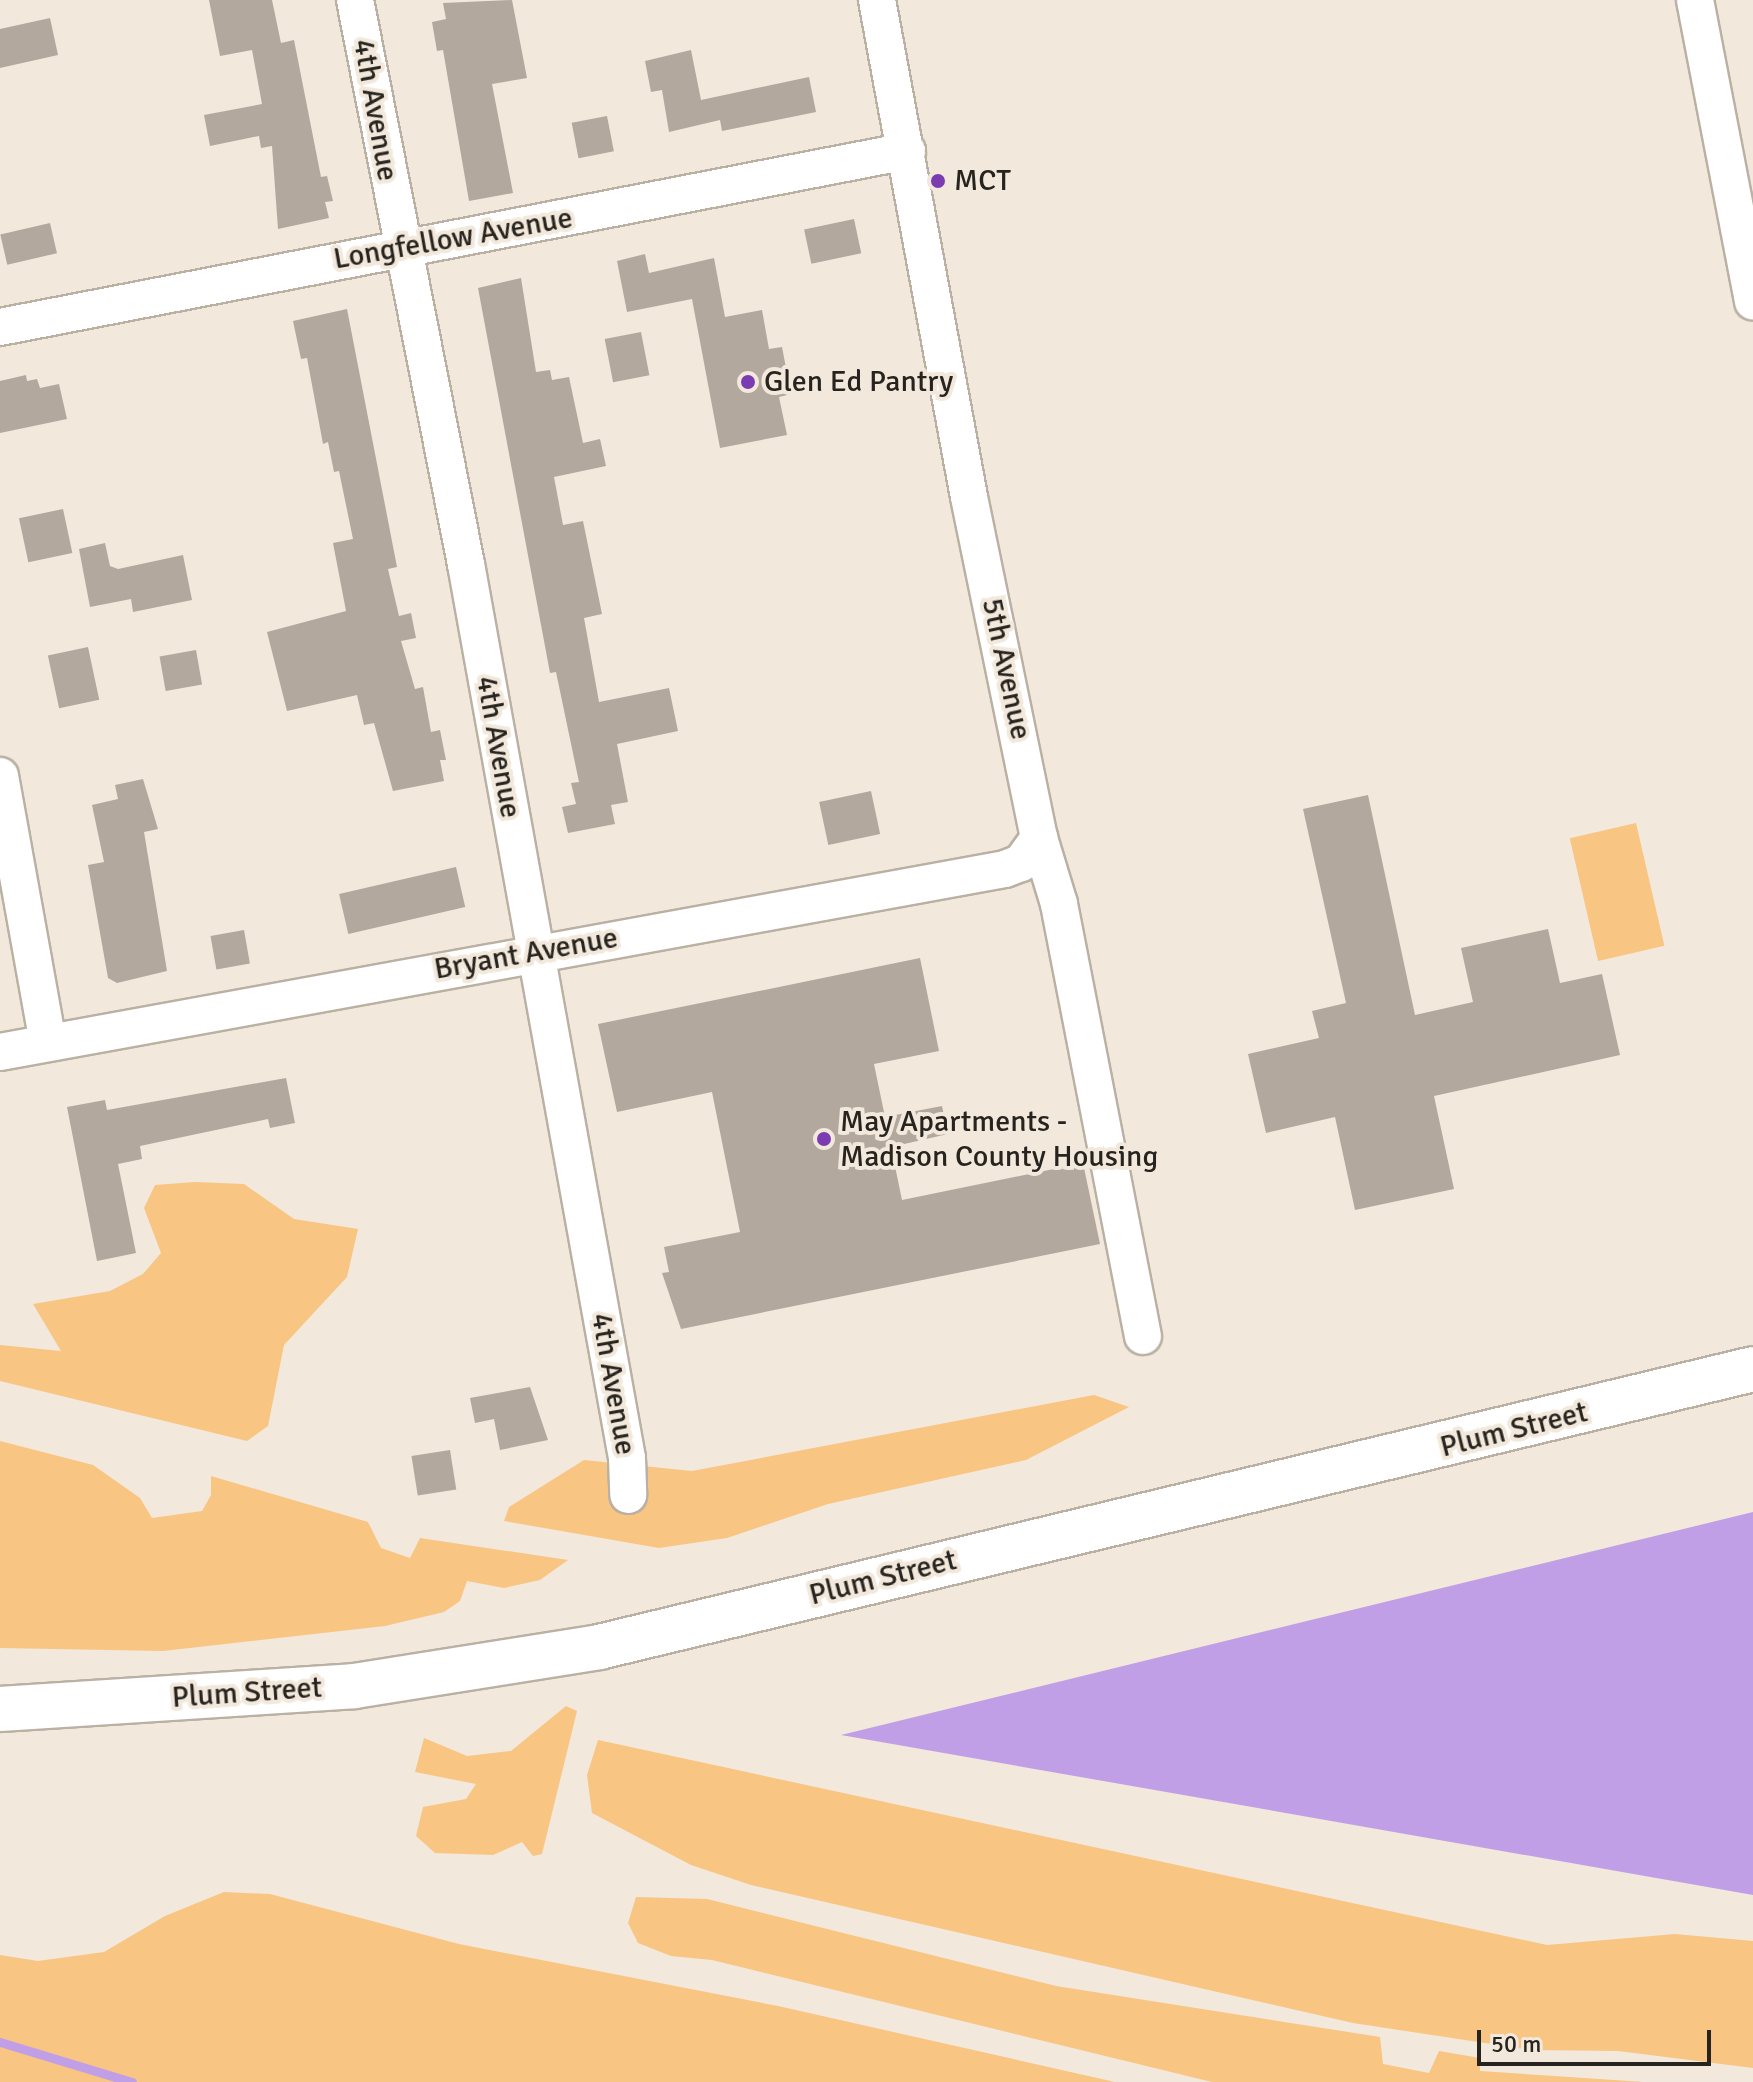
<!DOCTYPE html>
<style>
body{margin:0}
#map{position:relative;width:1753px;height:2082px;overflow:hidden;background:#f2e8db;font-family:Signika,sans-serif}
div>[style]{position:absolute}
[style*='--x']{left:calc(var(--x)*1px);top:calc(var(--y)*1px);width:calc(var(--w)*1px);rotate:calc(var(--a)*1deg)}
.green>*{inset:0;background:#f9c582;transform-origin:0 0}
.water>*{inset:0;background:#c19fe6}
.stream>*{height:9px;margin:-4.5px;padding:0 4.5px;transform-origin:4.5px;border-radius:4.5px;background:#c19fe6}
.building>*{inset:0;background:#b2a89d;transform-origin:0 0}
.roads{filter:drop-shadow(2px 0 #bab0a4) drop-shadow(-2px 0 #bab0a4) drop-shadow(0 2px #bab0a4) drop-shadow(0 -2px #bab0a4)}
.minor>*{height:36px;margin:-18px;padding:0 18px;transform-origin:18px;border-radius:18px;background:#fff}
.secondary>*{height:44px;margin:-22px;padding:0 22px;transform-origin:22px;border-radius:22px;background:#fff}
.dots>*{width:22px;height:22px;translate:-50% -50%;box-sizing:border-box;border:4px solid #f2e8db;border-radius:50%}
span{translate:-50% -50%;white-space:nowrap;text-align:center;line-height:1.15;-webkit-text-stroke:8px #f2e8db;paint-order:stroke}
.street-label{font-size:30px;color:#27231e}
.poi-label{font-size:30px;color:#27231e}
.left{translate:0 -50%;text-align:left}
.scale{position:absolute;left:1477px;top:2030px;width:234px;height:36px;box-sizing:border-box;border:4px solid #27231e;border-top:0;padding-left:10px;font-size:24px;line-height:28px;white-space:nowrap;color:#27231e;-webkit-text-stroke:6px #f2e8db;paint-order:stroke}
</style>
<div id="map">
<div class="green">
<i style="left:1636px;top:823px;width:126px;height:68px;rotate:77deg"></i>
<i style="clip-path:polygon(195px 1182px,244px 1184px,294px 1219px,358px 1229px,347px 1277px,284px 1345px,268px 1426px,247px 1441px,0 1381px,0 1345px,61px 1351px,33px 1304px,110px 1291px,143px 1274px,161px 1253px,144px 1208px,155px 1185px)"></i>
<i style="clip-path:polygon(1094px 1395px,1129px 1407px,1026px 1460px,828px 1504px,727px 1538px,659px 1548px,504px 1521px,509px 1507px,584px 1460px,692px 1471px)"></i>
<i style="clip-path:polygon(0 1441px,93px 1465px,140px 1498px,152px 1518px,202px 1511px,211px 1495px,211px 1476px,368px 1522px,381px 1548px,410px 1558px,420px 1538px,568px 1560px,540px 1580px,504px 1588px,467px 1581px,460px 1601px,444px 1612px,385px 1626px,163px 1651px,0 1648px)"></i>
<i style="clip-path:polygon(566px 1706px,577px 1711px,542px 1854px,533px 1856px,522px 1842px,493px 1855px,435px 1853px,416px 1836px,423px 1807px,466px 1799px,476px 1784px,415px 1772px,424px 1738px,467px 1756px,511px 1751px)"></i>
<i style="clip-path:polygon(598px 1740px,1547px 1945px,1675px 1934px,1753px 1941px,1753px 2068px,1618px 2051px,1531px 2050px,1353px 2023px,751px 1885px,691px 1865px,592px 1813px,587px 1775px)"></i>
<i style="clip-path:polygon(224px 1892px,270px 1894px,459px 1944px,778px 2006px,1115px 2082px,0 2082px,0 1955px,38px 1961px,104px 1952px,165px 1916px)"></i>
<i style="clip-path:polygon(636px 1897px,707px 1899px,1056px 1986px,1380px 2037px,1383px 2064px,1429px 2073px,1439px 2051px,1480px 2058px,1480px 2071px,1644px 2082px,1212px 2082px,712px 1960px,671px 1956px,638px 1943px,628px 1923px)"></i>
</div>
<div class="water">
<i style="clip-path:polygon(1753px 1512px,1753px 1895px,841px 1735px)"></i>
</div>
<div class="stream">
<i style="--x:0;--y:2042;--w:138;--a:16.9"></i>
</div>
<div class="building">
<i style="clip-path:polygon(209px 0,272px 0,281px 43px,294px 40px,321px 177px,327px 176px,333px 201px,325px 202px,329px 218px,278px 229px,272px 146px,261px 148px,259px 136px,210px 146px,204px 115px,262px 104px,252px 50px,220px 56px)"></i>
<i style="clip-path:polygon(512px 0,527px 78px,492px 84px,513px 193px,469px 201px,443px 50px,437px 51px,432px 22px,446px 19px,443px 3px)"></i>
<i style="clip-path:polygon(50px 18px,58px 55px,0 68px,0 29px)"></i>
<i style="clip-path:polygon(691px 50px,701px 100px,809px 77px,816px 112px,722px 131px,720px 120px,669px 132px,662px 90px,651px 92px,645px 61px)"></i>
<i style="left:607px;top:116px;width:36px;height:36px;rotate:79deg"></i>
<i style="left:854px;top:219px;width:35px;height:51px;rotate:78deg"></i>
<i style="left:50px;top:223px;width:31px;height:51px;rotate:77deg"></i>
<i style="clip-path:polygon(645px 254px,649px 273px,714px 258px,725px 317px,762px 310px,769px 349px,782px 347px,791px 394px,779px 397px,787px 435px,720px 448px,692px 299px,627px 312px,617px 261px)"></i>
<i style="clip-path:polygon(521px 278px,536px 372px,550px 370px,552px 380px,569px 377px,583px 443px,600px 439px,606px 466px,554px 477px,563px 525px,583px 521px,602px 614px,584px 618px,599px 702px,669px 688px,678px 731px,617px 744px,628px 802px,611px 805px,615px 824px,568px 833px,562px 807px,576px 804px,571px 783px,579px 782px,556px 672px,550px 673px,478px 288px)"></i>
<i style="clip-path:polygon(347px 309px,397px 567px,388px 569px,399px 616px,411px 613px,416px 638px,401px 641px,415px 689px,423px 687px,431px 732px,440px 730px,446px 760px,440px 760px,444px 781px,393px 791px,374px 723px,364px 725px,357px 695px,287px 711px,267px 632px,346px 611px,333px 543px,353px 539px,339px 471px,334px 472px,328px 442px,323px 444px,307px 358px,301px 359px,293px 321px)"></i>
<i style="left:641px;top:332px;width:44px;height:37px;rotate:79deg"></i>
<i style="clip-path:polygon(26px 375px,27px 381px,37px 379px,40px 388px,59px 384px,67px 419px,0 433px,0 381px)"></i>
<i style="left:63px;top:509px;width:45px;height:45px;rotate:78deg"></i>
<i style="clip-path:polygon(105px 543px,110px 566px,118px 569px,183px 555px,192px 600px,133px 612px,131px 599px,90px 607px,79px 549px)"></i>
<i style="left:88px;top:647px;width:54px;height:41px;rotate:78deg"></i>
<i style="left:196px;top:650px;width:35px;height:37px;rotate:80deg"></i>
<i style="clip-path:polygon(143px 779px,158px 829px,144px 832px,167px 971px,117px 983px,108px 978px,88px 865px,104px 862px,92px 805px,118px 799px,115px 785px)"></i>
<i style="left:871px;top:791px;width:44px;height:53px;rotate:78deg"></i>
<i style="clip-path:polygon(1368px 795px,1415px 1015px,1473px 1002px,1461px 948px,1548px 929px,1560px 983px,1602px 974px,1620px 1055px,1434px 1096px,1454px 1189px,1355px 1210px,1335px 1117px,1266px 1133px,1248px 1054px,1319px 1038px,1312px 1011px,1346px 1003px,1303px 809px)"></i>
<i style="left:456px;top:867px;width:41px;height:120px;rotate:77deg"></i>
<i style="left:244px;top:930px;width:34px;height:34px;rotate:80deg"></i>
<i style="clip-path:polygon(920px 958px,939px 1051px,874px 1064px,885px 1117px,942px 1106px,948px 1134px,891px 1147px,902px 1200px,1083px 1163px,1100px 1244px,681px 1329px,662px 1273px,669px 1272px,664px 1247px,740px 1232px,712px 1092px,617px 1112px,598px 1024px)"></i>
<i style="clip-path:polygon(286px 1078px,295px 1123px,270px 1128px,268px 1119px,140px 1146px,142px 1159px,118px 1164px,136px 1253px,97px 1261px,67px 1107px,105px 1100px,107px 1110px)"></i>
<i style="clip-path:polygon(530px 1387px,548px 1440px,500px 1450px,494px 1419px,475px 1423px,470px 1398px)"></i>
<i style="left:450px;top:1450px;width:40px;height:39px;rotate:81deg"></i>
</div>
<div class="roads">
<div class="minor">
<i style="--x:355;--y:0;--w:575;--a:78.87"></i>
<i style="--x:466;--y:564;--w:908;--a:79.79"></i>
<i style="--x:627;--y:1458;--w:37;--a:88"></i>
<i style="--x:877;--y:0;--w:505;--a:79.51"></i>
<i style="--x:969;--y:497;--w:348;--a:78.4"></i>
<i style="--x:1039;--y:838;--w:69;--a:73.1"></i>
<i style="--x:1059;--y:904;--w:440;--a:79"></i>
<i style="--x:1695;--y:0;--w:307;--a:79.1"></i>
<i style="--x:0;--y:327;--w:924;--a:-10.98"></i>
<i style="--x:0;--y:776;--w:270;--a:79.8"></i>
<i style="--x:0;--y:1052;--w:1022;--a:-10.32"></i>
<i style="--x:1005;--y:869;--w:17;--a:-21"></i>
<i style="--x:1021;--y:863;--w:31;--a:-54"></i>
</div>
<div class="secondary">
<i style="--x:0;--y:1709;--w:355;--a:-3.7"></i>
<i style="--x:354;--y:1686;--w:248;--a:-9"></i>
<i style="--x:599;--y:1647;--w:1187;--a:-13.54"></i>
</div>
</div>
<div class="dots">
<i style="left:938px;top:181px;background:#7b3cb1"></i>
<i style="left:748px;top:382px;background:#7b3cb1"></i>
<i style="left:824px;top:1139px;background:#7b3cb1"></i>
</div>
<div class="street-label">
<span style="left:375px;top:110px;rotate:80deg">4th Avenue</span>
<span style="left:453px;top:239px;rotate:-10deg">Longfellow Avenue</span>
<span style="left:1006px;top:669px;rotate:78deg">5th Avenue</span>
<span style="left:498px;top:747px;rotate:80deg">4th Avenue</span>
<span style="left:526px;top:954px;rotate:-10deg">Bryant Avenue</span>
<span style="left:613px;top:1384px;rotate:80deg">4th Avenue</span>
<span style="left:1514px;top:1430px;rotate:-14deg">Plum Street</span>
<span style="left:883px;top:1578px;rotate:-14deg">Plum Street</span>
<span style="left:247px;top:1693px;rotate:-4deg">Plum Street</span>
</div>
<div class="poi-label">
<span class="left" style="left:954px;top:181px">MCT</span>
<span class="left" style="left:764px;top:382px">Glen Ed Pantry</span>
<span class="left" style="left:840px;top:1139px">May Apartments -<br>Madison County Housing</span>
</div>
<div class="scale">50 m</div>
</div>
